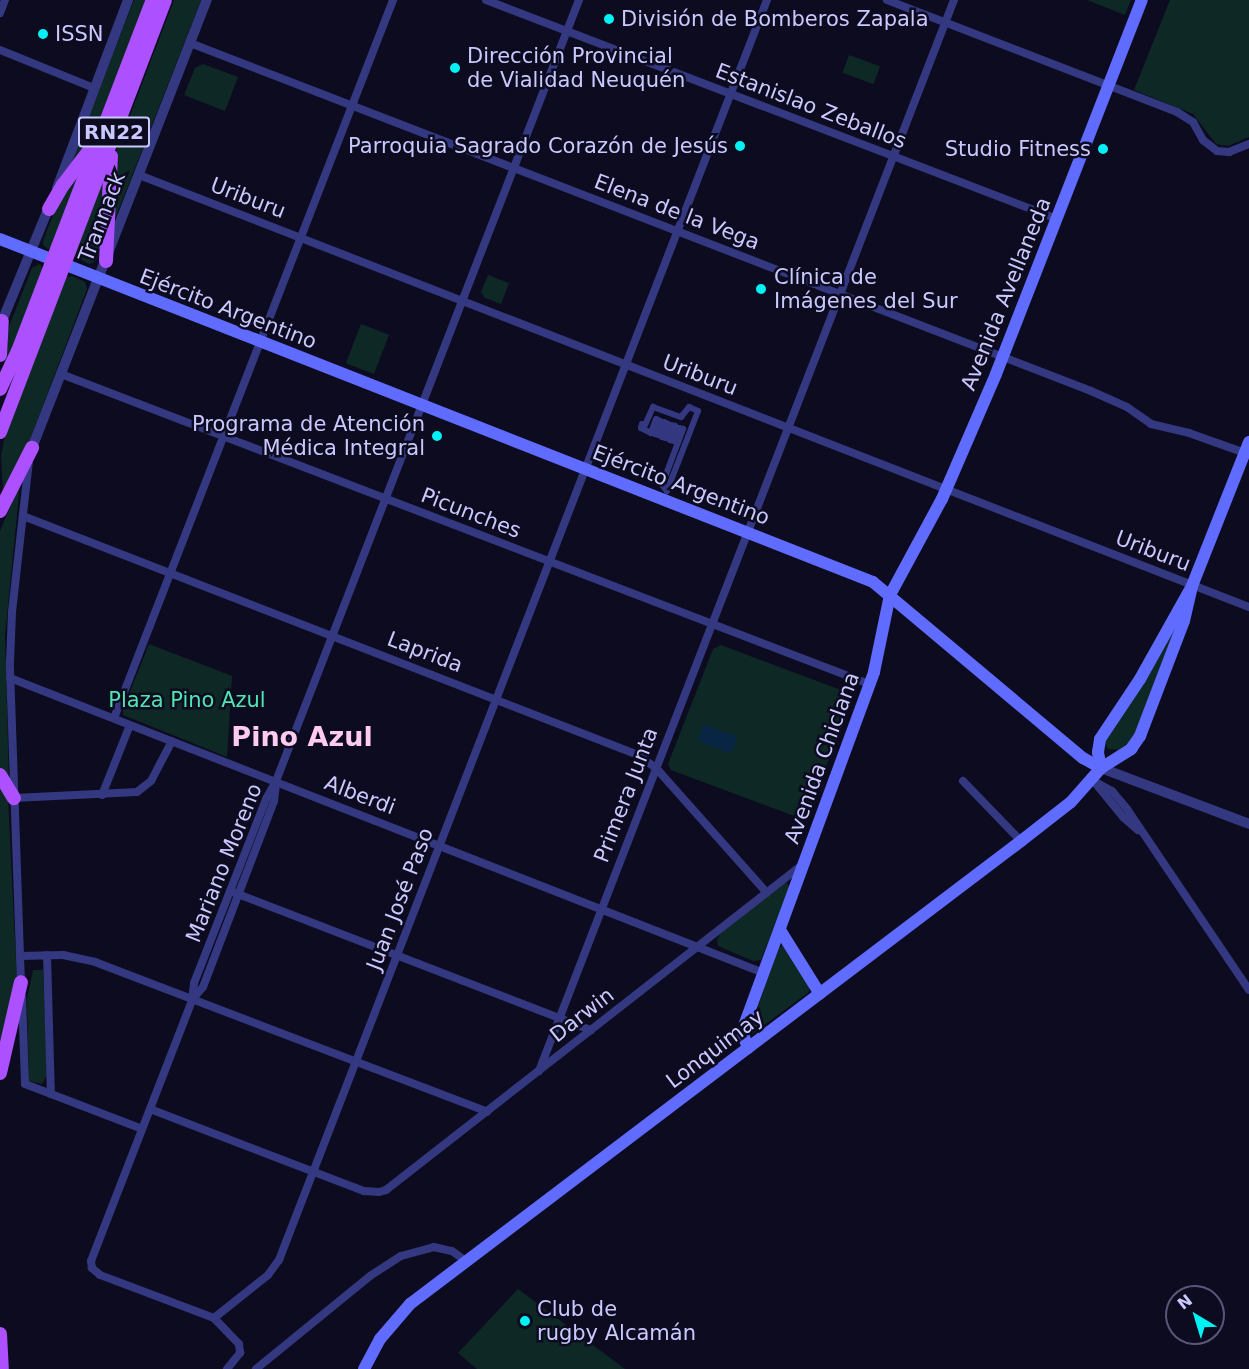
<!DOCTYPE html>
<meta charset="utf-8">
<style>
body{margin:0}
#map{position:relative;width:1249px;height:1369px;overflow:hidden;background:#0d0b1f;font-family:"DejaVu Sans",sans-serif}
div>[style]{position:absolute}
[style*='--x']{left:calc(var(--x)*1px);top:calc(var(--y)*1px);width:calc(var(--w)*1px);rotate:calc(var(--a)*1deg)}
.green>*{inset:0;background:#0e2925;transform-origin:0 0}
.water>*{inset:0;background:#092544;transform-origin:0 0}
.pedestrian>*{height:6px;margin:-3px;padding:0 3px;transform-origin:3px;border-radius:3px;background:#333880}
.minor>*{height:8px;margin:-4px;padding:0 4px;transform-origin:4px;border-radius:4px;background:#333880}
.tertiary>*{height:10px;margin:-5px;padding:0 5px;transform-origin:5px;border-radius:5px;background:#333880}
.secondary>*{height:12px;margin:-6px;padding:0 6px;transform-origin:6px;border-radius:6px;background:#606bff}
.primary>*{height:14px;margin:-7px;padding:0 7px;transform-origin:7px;border-radius:7px;background:#ad50ff}
.dots>*{width:16px;height:16px;translate:-50% -50%;box-sizing:border-box;border:3px solid #0d0b1f;border-radius:50%}
span{translate:-50% -50%;white-space:nowrap;text-align:center;line-height:1.15;-webkit-text-stroke:5px #0d0b1f;paint-order:stroke}
.shield-label span{padding:2px 4px;background:#0d0b1f;border:2px solid;border-radius:4px;-webkit-text-stroke-width:0}
.shield-label{font-size:20px;color:#cac9ff;font-weight:700}
.poi-label{font-size:21px;color:#cac9ff}
.left{translate:0 -50%;text-align:left}
.right{translate:-100% -50%;text-align:right}
.street-label{font-size:21px;color:#cac9ff}
.park-label{font-size:21px;color:#4fe4b1}
.district-label{font-size:27px;color:#ffcbf1;font-weight:700}
.north{position:absolute;left:1165px;top:1285px;width:60px;height:60px;box-sizing:border-box;background:#0d0b1f;border:2px solid #595779;border-radius:50%;rotate:322deg;font-size:16px;font-weight:700;line-height:24px;text-align:center;color:#cac9ff}
.north::after{content:'';display:block;margin:auto;width:21px;height:27px;background:#00f2f4;clip-path:polygon(50% 0,100% 100%,50% 72%,0 100%)}
</style>
<div id="map">
<div class="green">
<i style="clip-path:polygon(134px 0,146px 0,90px 143px,68px 171px)"></i>
<i style="clip-path:polygon(174px 0,201px 0,115px 219px,113px 179px,116px 152px)"></i>
<i style="clip-path:polygon(1087px 0,1131px 0,1125px 15px)"></i>
<i style="clip-path:polygon(1170px 0,1249px 0,1249px 137px,1228px 146px,1216px 144px,1193px 114px,1134px 90px)"></i>
<i style="left:849px;top:55px;width:33px;height:19px;rotate:20deg"></i>
<i style="clip-path:polygon(203px 64px,238px 77px,225px 111px,184px 95px,195px 68px)"></i>
<i style="clip-path:polygon(85px 164px,52px 248px,48px 249px,43px 245px,43px 241px,58px 202px)"></i>
<i style="clip-path:polygon(104px 177px,101px 249px,95px 262px,89px 264px,74px 256px)"></i>
<i style="clip-path:polygon(40px 264px,44px 270px,3px 370px,8px 329px,32px 268px)"></i>
<i style="clip-path:polygon(488px 275px,509px 283px,501px 304px,485px 298px,481px 292px)"></i>
<i style="clip-path:polygon(72px 276px,85px 282px,87px 289px,25px 453px,3px 490px,1px 456px,6px 429px,66px 277px)"></i>
<i style="left:361px;top:324px;width:30px;height:42px;rotate:21deg"></i>
<i style="clip-path:polygon(20px 484px,5px 636px,9px 782px,0 767px,0 531px)"></i>
<i style="clip-path:polygon(1176px 626px,1132px 741px,1119px 750px,1108px 749px,1104px 741px)"></i>
<i style="clip-path:polygon(149px 644px,232px 676px,227px 757px,123px 715px,123px 709px)"></i>
<i style="clip-path:polygon(721px 645px,849px 693px,852px 701px,805px 820px,671px 770px,668px 764px,713px 649px)"></i>
<i style="clip-path:polygon(0 785px,8px 798px,17px 982px,0 1044px)"></i>
<i style="clip-path:polygon(783px 884px,787px 883px,789px 887px,761px 960px,753px 961px,718px 946px,717px 940px,720px 934px)"></i>
<i style="clip-path:polygon(783px 945px,809px 987px,809px 992px,752px 1034px,750px 1029px,779px 948px)"></i>
<i style="clip-path:polygon(33px 970px,43px 970px,47px 1075px,42px 1084px,29px 1081px,27px 999px)"></i>
<i style="clip-path:polygon(518px 1289px,625px 1369px,477px 1369px,458px 1353px)"></i>
</div>
<div class="water">
<i style="left:704px;top:724px;width:36px;height:18px;rotate:21deg"></i>
</div>
<div class="pedestrian">
<i style="--x:653;--y:407;--w:30;--a:20"></i>
<i style="--x:681;--y:417;--w:13;--a:-51"></i>
<i style="--x:689;--y:407;--w:10;--a:24"></i>
<i style="--x:698;--y:411;--w:86;--a:111.2"></i>
<i style="--x:667;--y:491;--w:8;--a:-130"></i>
<i style="--x:662;--y:485;--w:60;--a:-69.4"></i>
<i style="--x:683;--y:429;--w:4;--a:-166"></i>
<i style="--x:679;--y:428;--w:14;--a:111"></i>
<i style="--x:674;--y:441;--w:4;--a:-166"></i>
<i style="--x:670;--y:440;--w:15;--a:-70"></i>
<i style="--x:675;--y:426;--w:4;--a:-166"></i>
<i style="--x:671;--y:425;--w:14;--a:111"></i>
<i style="--x:666;--y:438;--w:4;--a:-166"></i>
<i style="--x:662;--y:437;--w:14;--a:-65"></i>
<i style="--x:668;--y:424;--w:4;--a:-153"></i>
<i style="--x:664;--y:422;--w:14;--a:111"></i>
<i style="--x:659;--y:435;--w:4;--a:-166"></i>
<i style="--x:655;--y:434;--w:14;--a:-69"></i>
<i style="--x:660;--y:421;--w:4;--a:-153"></i>
<i style="--x:656;--y:419;--w:15;--a:110"></i>
<i style="--x:651;--y:433;--w:11;--a:-153"></i>
<i style="--x:641;--y:428;--w:4;--a:-76"></i>
<i style="--x:642;--y:424;--w:3;--a:18"></i>
<i style="--x:645;--y:425;--w:20;--a:-66"></i>
</div>
<div class="minor">
<i style="--x:486;--y:0;--w:612;--a:20.98"></i>
<i style="--x:887;--y:0;--w:311;--a:21.1"></i>
<i style="--x:1177;--y:112;--w:19;--a:32"></i>
<i style="--x:1193;--y:122;--w:21;--a:61"></i>
<i style="--x:1203;--y:140;--w:18;--a:38"></i>
<i style="--x:1217;--y:151;--w:12;--a:5"></i>
<i style="--x:1229;--y:152;--w:22;--a:-22"></i>
<i style="--x:0;--y:13;--w:14;--a:-69"></i>
<i style="--x:190;--y:43;--w:966;--a:21.12"></i>
<i style="--x:1091;--y:391;--w:39;--a:24"></i>
<i style="--x:1127;--y:407;--w:29;--a:35"></i>
<i style="--x:1151;--y:424;--w:39;--a:13"></i>
<i style="--x:1189;--y:433;--w:63;--a:19.6"></i>
<i style="--x:0;--y:50;--w:101;--a:22"></i>
<i style="--x:139;--y:175;--w:1191;--a:21.27"></i>
<i style="--x:61;--y:374;--w:865;--a:20.99"></i>
<i style="--x:23;--y:516;--w:660;--a:21.24"></i>
<i style="--x:638;--y:755;--w:22;--a:36"></i>
<i style="--x:656;--y:768;--w:167;--a:48.4"></i>
<i style="--x:10;--y:678;--w:810;--a:21.37"></i>
<i style="--x:114;--y:718;--w:770;--a:-68.76"></i>
<i style="--x:1092;--y:780;--w:23;--a:29"></i>
<i style="--x:1112;--y:791;--w:23;--a:50"></i>
<i style="--x:1127;--y:809;--w:218;--a:56"></i>
<i style="--x:963;--y:781;--w:83;--a:46"></i>
<i style="--x:1096;--y:784;--w:43;--a:50.7"></i>
<i style="--x:1123;--y:817;--w:20;--a:41"></i>
<i style="--x:102;--y:795;--w:75;--a:-68.2"></i>
<i style="--x:14;--y:798;--w:123;--a:-2.8"></i>
<i style="--x:137;--y:792;--w:18;--a:-38"></i>
<i style="--x:151;--y:781;--w:45;--a:-62.3"></i>
<i style="--x:230;--y:891;--w:387;--a:21.1"></i>
<i style="--x:47;--y:955;--w:139;--a:88.4"></i>
<i style="--x:20;--y:956;--w:43;--a:-1.3"></i>
<i style="--x:63;--y:955;--w:33;--a:12"></i>
<i style="--x:95;--y:962;--w:420;--a:20.9"></i>
<i style="--x:21;--y:984;--w:322;--a:-92"></i>
<i style="--x:10;--y:662;--w:50;--a:-87.7"></i>
<i style="--x:12;--y:612;--w:152;--a:-83.6"></i>
<i style="--x:22;--y:997;--w:87;--a:88"></i>
<i style="--x:25;--y:1084;--w:125;--a:21"></i>
<i style="--x:192;--y:1000;--w:17;--a:-50"></i>
<i style="--x:203;--y:987;--w:199;--a:-69.1"></i>
<i style="--x:274;--y:801;--w:17;--a:-83"></i>
<i style="--x:539;--y:1071;--w:1149;--a:-68.82"></i>
<i style="--x:150;--y:1109;--w:229;--a:21"></i>
<i style="--x:364;--y:1191;--w:15;--a:4"></i>
<i style="--x:379;--y:1192;--w:7;--a:-16"></i>
<i style="--x:386;--y:1190;--w:528;--a:-38"></i>
<i style="--x:214;--y:1318;--w:69;--a:-38.5"></i>
<i style="--x:268;--y:1275;--w:19;--a:-54"></i>
<i style="--x:279;--y:1260;--w:1351;--a:-68.83"></i>
<i style="--x:227;--y:1369;--w:21;--a:-51"></i>
<i style="--x:240;--y:1353;--w:9;--a:-96"></i>
<i style="--x:239;--y:1344;--w:36;--a:-134"></i>
<i style="--x:214;--y:1318;--w:122;--a:-159.3"></i>
<i style="--x:100;--y:1275;--w:11;--a:-139"></i>
<i style="--x:92;--y:1268;--w:7;--a:-98"></i>
<i style="--x:91;--y:1261;--w:280;--a:-68.8"></i>
<i style="--x:192;--y:1000;--w:17;--a:-83"></i>
<i style="--x:194;--y:983;--w:198;--a:-68.6"></i>
<i style="--x:266;--y:799;--w:21;--a:-61"></i>
<i style="--x:276;--y:781;--w:838;--a:-68.8"></i>
<i style="--x:256;--y:1369;--w:147;--a:-39.2"></i>
<i style="--x:370;--y:1276;--w:37;--a:-33"></i>
<i style="--x:401;--y:1256;--w:34;--a:-15"></i>
<i style="--x:434;--y:1247;--w:18;--a:13"></i>
<i style="--x:452;--y:1251;--w:17;--a:36"></i>
</div>
<div class="tertiary">
<i style="--x:57;--y:188;--w:201;--a:-69.3"></i>
<i style="--x:0;--y:326;--w:134;--a:-67.6"></i>
<i style="--x:32;--y:448;--w:481;--a:-68.7"></i>
<i style="--x:1101;--y:768;--w:158;--a:20.7"></i>
</div>
<div class="secondary">
<i style="--x:0;--y:239;--w:938;--a:21.45"></i>
<i style="--x:873;--y:582;--w:274;--a:40"></i>
<i style="--x:1083;--y:758;--w:21;--a:29"></i>
<i style="--x:1101;--y:768;--w:16;--a:-101"></i>
<i style="--x:1098;--y:752;--w:13;--a:-81"></i>
<i style="--x:1100;--y:739;--w:72;--a:-56.3"></i>
<i style="--x:1140;--y:679;--w:107;--a:-60.8"></i>
<i style="--x:1192;--y:586;--w:155;--a:-68.4"></i>
<i style="--x:780;--y:930;--w:75;--a:58"></i>
<i style="--x:748;--y:1048;--w:15;--a:-110"></i>
<i style="--x:743;--y:1034;--w:11;--a:-80"></i>
<i style="--x:745;--y:1023;--w:374;--a:-69.8"></i>
<i style="--x:874;--y:672;--w:79;--a:-78.3"></i>
<i style="--x:890;--y:595;--w:109;--a:-61.6"></i>
<i style="--x:942;--y:499;--w:136;--a:-66.6"></i>
<i style="--x:996;--y:374;--w:401;--a:-68.7"></i>
<i style="--x:364;--y:1369;--w:34;--a:-62"></i>
<i style="--x:380;--y:1339;--w:46;--a:-49.4"></i>
<i style="--x:410;--y:1304;--w:767;--a:-37.15"></i>
<i style="--x:1021;--y:841;--w:63;--a:-38"></i>
<i style="--x:1071;--y:802;--w:45;--a:-48.6"></i>
<i style="--x:1101;--y:768;--w:36;--a:-32"></i>
<i style="--x:1131;--y:749;--w:16;--a:-55"></i>
<i style="--x:1140;--y:736;--w:123;--a:-69.1"></i>
<i style="--x:1184;--y:621;--w:36;--a:-77"></i>
</div>
<div class="primary">
<i style="--x:49;--y:209;--w:28;--a:-60"></i>
<i style="--x:63;--y:185;--w:43;--a:-52.6"></i>
<i style="--x:106;--y:261;--w:105;--a:-87.3"></i>
<i style="--x:0;--y:355;--w:34;--a:-87"></i>
<i style="--x:0;--y:389;--w:42;--a:-64.7"></i>
<i style="--x:18;--y:351;--w:376;--a:-69"></i>
<i style="--x:0;--y:432;--w:462;--a:-69.1"></i>
<i style="--x:0;--y:511;--w:71;--a:-63.1"></i>
<i style="--x:0;--y:775;--w:27;--a:59"></i>
<i style="--x:0;--y:1073;--w:93;--a:-77"></i>
<i style="--x:0;--y:1334;--w:35;--a:87"></i>
</div>
<div class="dots">
<i style="left:609px;top:19px;background:#00f2f4"></i>
<i style="left:43px;top:34px;background:#00f2f4"></i>
<i style="left:455px;top:68px;background:#00f2f4"></i>
<i style="left:740px;top:146px;background:#00f2f4"></i>
<i style="left:1103px;top:149px;background:#00f2f4"></i>
<i style="left:761px;top:289px;background:#00f2f4"></i>
<i style="left:437px;top:436px;background:#00f2f4"></i>
<i style="left:525px;top:1321px;background:#00f2f4"></i>
</div>
<div class="shield-label">
<span style="left:114px;top:132px">RN22</span>
</div>
<div class="poi-label">
<span class="left" style="left:621px;top:19px">División de Bomberos Zapala</span>
<span class="left" style="left:55px;top:34px">ISSN</span>
<span class="left" style="left:467px;top:68px">Dirección Provincial<br>de Vialidad Neuquén</span>
<span class="right" style="left:728px;top:146px">Parroquia Sagrado Corazón de Jesús</span>
<span class="right" style="left:1091px;top:149px">Studio Fitness</span>
<span class="left" style="left:774px;top:289px">Clínica de<br>Imágenes del Sur</span>
<span class="right" style="left:425px;top:436px">Programa de Atención<br>Médica Integral</span>
<span class="left" style="left:537px;top:1321px">Club de<br>rugby Alcamán</span>
</div>
<div class="street-label">
<span style="left:811px;top:106px;rotate:21deg">Estanislao Zeballos</span>
<span style="left:248px;top:198px;rotate:21deg">Uriburu</span>
<span style="left:677px;top:212px;rotate:21deg">Elena de la Vega</span>
<span style="left:102px;top:217px;rotate:-69deg">Trannack</span>
<span style="left:1006px;top:294px;rotate:-68deg">Avenida Avellaneda</span>
<span style="left:228px;top:309px;rotate:21deg">Ejército Argentino</span>
<span style="left:700px;top:375px;rotate:21deg">Uriburu</span>
<span style="left:681px;top:485px;rotate:21deg">Ejército Argentino</span>
<span style="left:471px;top:513px;rotate:21deg">Picunches</span>
<span style="left:1153px;top:551px;rotate:21deg">Uriburu</span>
<span style="left:425px;top:652px;rotate:21deg">Laprida</span>
<span style="left:822px;top:758px;rotate:-70deg">Avenida Chiclana</span>
<span style="left:360px;top:795px;rotate:21deg">Alberdi</span>
<span style="left:626px;top:795px;rotate:-69deg">Primera Junta</span>
<span style="left:224px;top:863px;rotate:-68deg">Mariano Moreno</span>
<span style="left:400px;top:899px;rotate:-69deg">Juan José Paso</span>
<span style="left:582px;top:1015px;rotate:-38deg">Darwin</span>
<span style="left:715px;top:1049px;rotate:-37deg">Lonquimay</span>
</div>
<div class="park-label">
<span style="left:187px;top:700px">Plaza Pino Azul</span>
</div>
<div class="district-label">
<span style="left:302px;top:737px">Pino Azul</span>
</div>
<div class="north">N</div>
</div>
